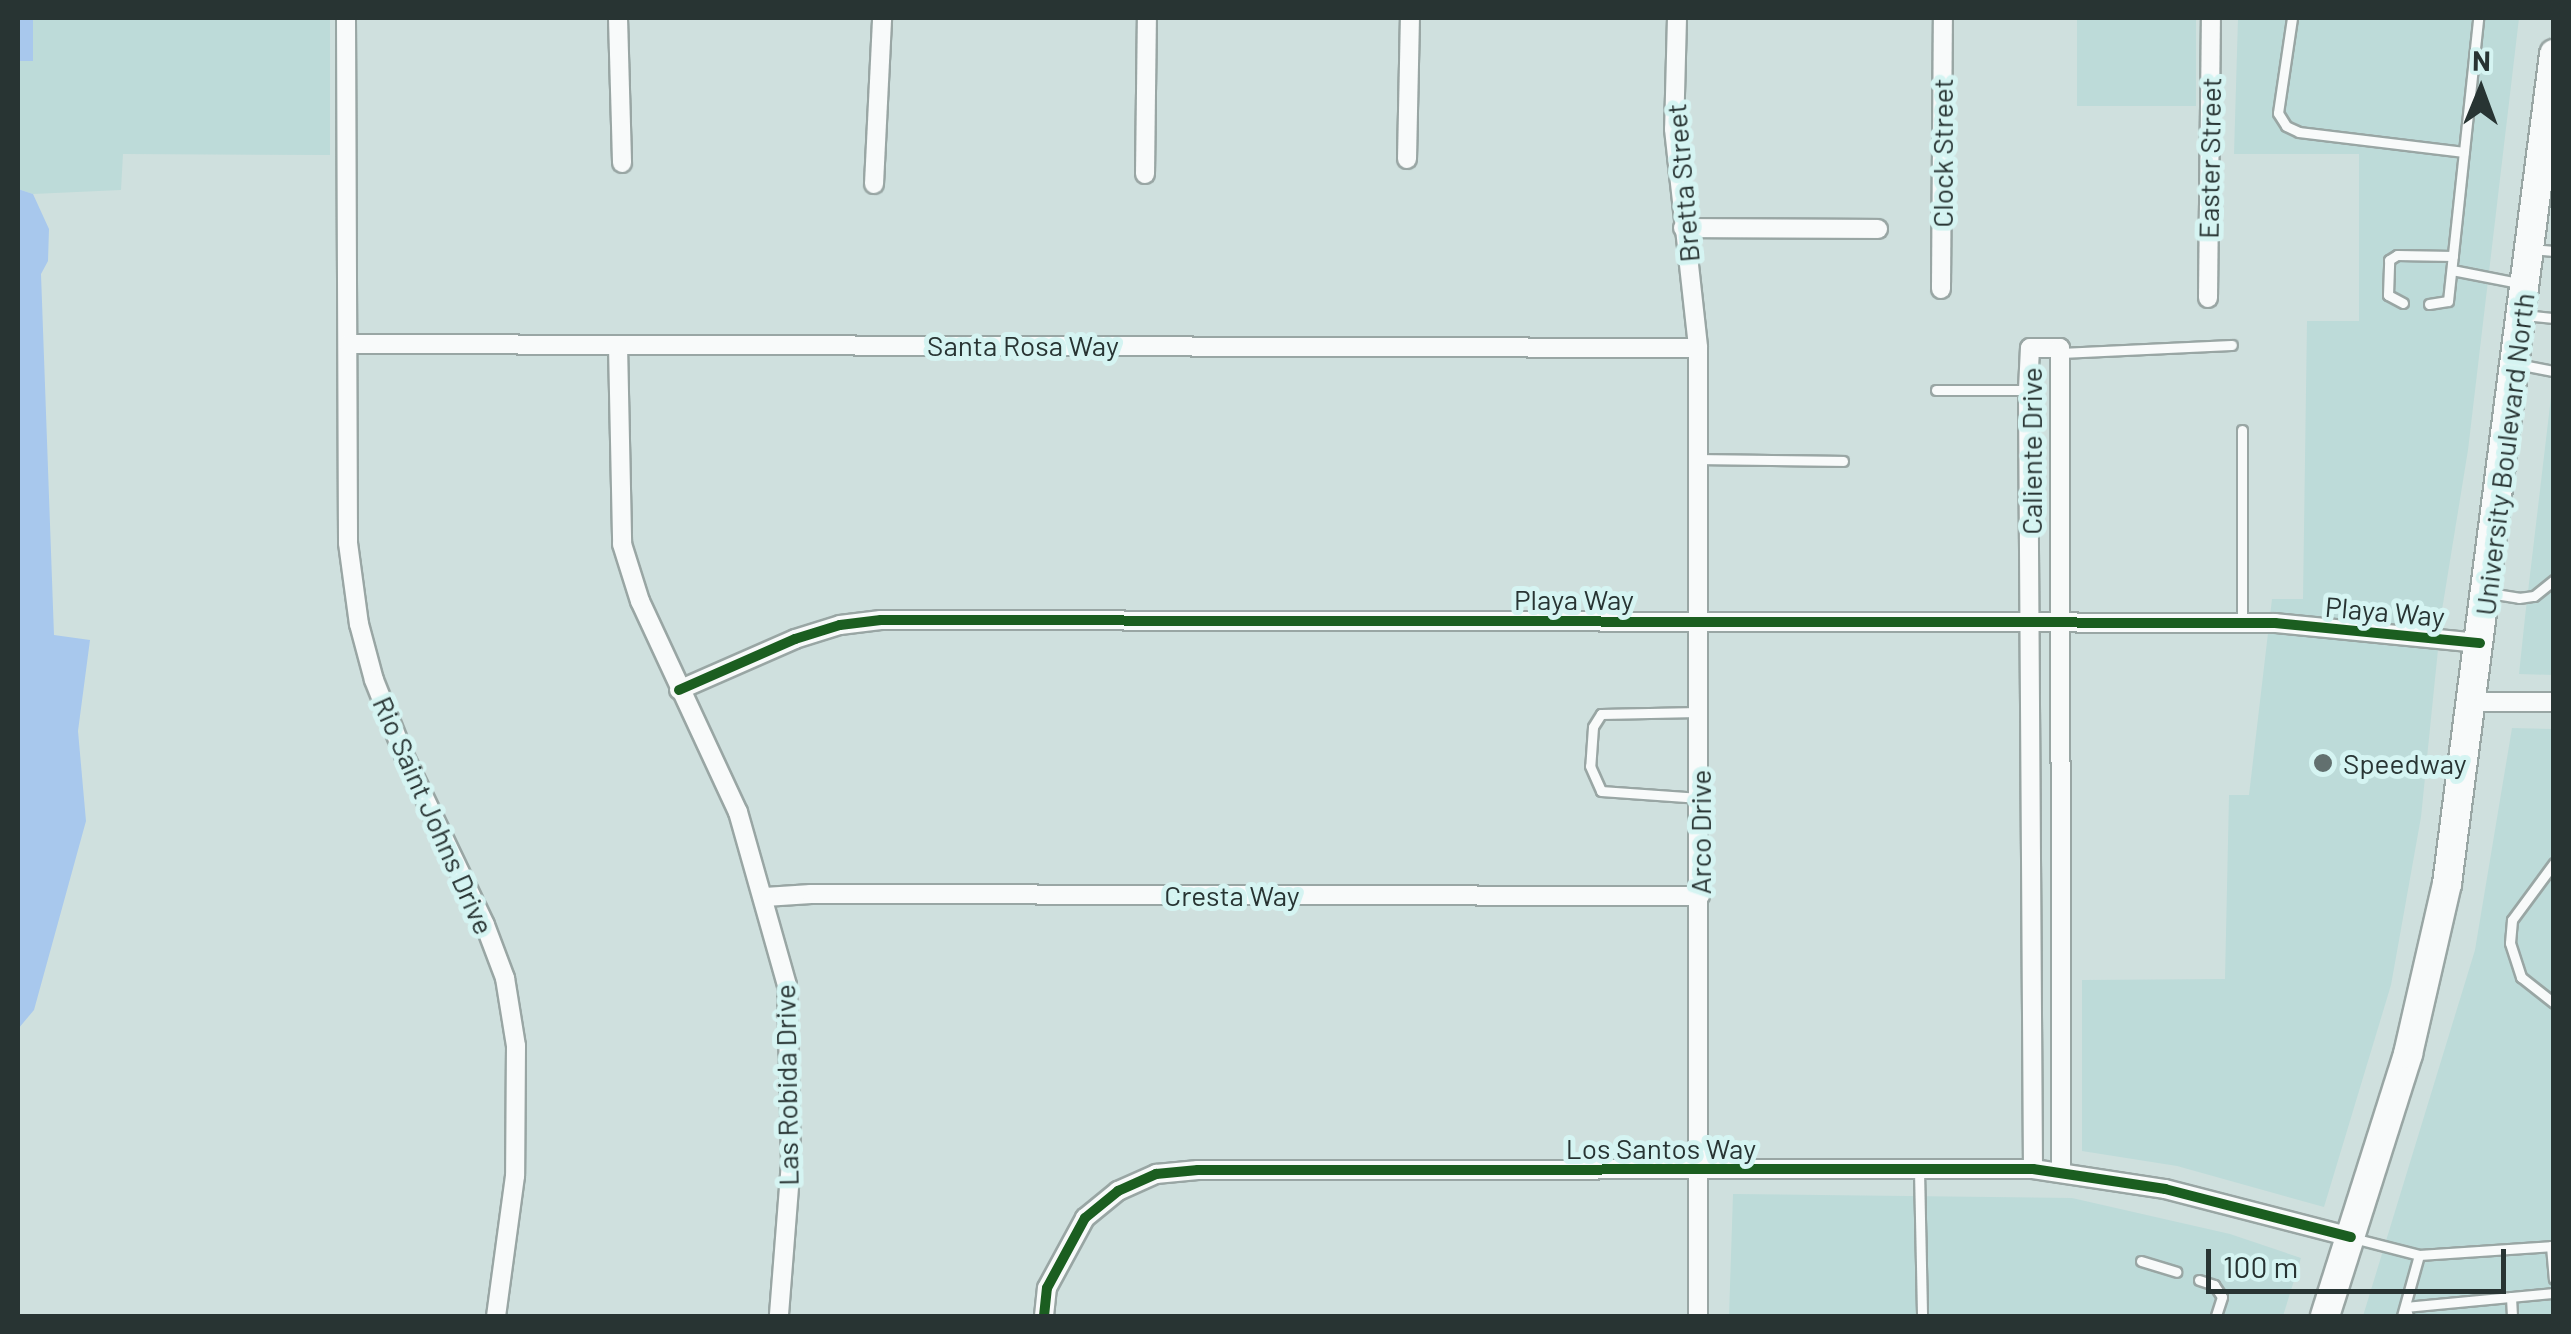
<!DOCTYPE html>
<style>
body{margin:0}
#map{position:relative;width:2571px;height:1334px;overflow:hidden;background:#cfe0de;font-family:Barlow,sans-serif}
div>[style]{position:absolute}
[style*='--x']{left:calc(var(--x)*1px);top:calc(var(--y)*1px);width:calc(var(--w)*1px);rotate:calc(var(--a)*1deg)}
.built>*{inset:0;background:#bddbd9;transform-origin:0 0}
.water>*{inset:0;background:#a8c8ed;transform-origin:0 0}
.roads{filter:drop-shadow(2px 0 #99a6a4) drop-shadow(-2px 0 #99a6a4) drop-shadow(0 2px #99a6a4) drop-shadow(0 -2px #99a6a4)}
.service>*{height:9px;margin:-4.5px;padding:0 4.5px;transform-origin:4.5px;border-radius:4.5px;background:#f8fafa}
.minor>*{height:18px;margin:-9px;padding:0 9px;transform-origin:9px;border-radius:9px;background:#f8fafa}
.primary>*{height:28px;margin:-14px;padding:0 14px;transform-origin:14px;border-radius:14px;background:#f8fafa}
.cycleway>*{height:10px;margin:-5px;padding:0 5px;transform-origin:5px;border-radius:5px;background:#1b5e20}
.dots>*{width:28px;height:28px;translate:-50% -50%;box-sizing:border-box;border:5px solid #d5f4f2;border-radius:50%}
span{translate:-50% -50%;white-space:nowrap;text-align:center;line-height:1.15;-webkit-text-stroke:10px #d5f4f2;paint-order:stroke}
.street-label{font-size:28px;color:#283433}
.poi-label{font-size:28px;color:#283433}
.left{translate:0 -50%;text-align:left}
.frame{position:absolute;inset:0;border:20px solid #283433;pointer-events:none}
.north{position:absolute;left:2431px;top:40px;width:100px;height:100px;-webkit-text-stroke:8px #d5f4f2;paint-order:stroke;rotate:1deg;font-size:28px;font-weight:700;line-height:40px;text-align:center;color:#283433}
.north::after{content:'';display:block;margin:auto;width:35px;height:45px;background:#283433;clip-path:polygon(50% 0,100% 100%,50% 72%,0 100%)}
.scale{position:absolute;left:2206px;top:1249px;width:300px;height:45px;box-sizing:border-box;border:5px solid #283433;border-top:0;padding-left:12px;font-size:30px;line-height:35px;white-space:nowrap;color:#283433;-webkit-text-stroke:8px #d5f4f2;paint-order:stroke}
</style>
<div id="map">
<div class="built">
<i style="clip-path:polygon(33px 18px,330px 18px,330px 155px,123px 154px,121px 190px,33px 194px,18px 189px,18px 61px,33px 61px)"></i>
<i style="left:2077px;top:18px;width:119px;height:88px"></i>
<i style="clip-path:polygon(2238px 18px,2519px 18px,2468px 450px,2442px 610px,2421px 817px,2391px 985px,2324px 1207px,2177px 1166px,2082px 1151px,2082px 980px,2225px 979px,2229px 795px,2249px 795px,2272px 599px,2303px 599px,2307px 321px,2359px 321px,2359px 154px,2234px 154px)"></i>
<i style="clip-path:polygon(2553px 380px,2553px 675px,2519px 674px,2525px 617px)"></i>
<i style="clip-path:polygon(2512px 728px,2553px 729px,2553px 1316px,2363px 1316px,2475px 950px)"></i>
<i style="clip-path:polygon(1733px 1194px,2072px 1198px,2230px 1234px,2301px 1258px,2283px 1316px,1729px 1316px)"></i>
</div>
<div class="water">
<i style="left:18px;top:18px;width:15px;height:43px"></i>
<i style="clip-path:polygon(18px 189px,33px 194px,49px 229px,48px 261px,41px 274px,54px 635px,90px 640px,78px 731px,86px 821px,34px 1010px,18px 1029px)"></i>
</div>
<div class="roads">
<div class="service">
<i style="--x:2292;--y:18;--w:96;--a:98.4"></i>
<i style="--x:2278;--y:113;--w:15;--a:58"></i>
<i style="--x:2286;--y:126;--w:14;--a:25"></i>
<i style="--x:2299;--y:132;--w:166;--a:6.9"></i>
<i style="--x:2531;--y:249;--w:23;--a:5"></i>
<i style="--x:2452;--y:270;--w:67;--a:11.1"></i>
<i style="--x:2403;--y:303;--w:17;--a:-152"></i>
<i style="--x:2388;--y:295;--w:35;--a:-88"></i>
<i style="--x:2389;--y:260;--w:9;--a:-32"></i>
<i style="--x:2397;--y:255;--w:56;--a:1"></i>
<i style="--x:2429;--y:304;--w:19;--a:-9"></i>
<i style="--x:2448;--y:301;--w:285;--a:-83.9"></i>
<i style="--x:2524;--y:315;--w:30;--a:6"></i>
<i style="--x:2060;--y:353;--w:172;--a:-2.7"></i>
<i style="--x:2517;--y:364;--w:38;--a:11"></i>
<i style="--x:1936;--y:390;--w:92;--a:0"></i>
<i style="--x:1700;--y:459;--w:143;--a:0.8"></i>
<i style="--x:2489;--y:593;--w:30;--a:9"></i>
<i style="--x:2519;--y:598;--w:15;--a:-8"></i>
<i style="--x:2534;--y:596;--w:26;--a:-39"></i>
<i style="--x:2242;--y:623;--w:193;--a:-90"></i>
<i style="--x:1698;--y:712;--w:97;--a:178.8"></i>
<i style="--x:1601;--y:714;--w:15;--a:122"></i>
<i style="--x:1593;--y:727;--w:39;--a:94"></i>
<i style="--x:1590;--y:766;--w:27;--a:66"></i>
<i style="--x:1601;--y:791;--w:99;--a:4"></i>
<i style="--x:2554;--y:863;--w:71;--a:126.4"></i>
<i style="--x:2512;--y:920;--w:23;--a:95"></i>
<i style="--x:2510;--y:943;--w:36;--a:72"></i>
<i style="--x:2521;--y:977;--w:42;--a:38.2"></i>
<i style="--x:1919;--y:1170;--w:146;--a:88.8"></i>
<i style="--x:2353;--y:1238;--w:68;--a:14.4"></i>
<i style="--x:2419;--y:1255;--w:135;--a:-3.8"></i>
<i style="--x:2551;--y:1246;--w:33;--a:85"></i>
<i style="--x:2141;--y:1261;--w:37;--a:17"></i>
<i style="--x:2199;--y:1280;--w:16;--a:18"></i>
<i style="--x:2214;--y:1285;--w:14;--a:56"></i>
<i style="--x:2222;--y:1297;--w:20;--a:108"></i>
<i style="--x:2511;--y:1297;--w:19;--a:87"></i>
<i style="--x:2402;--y:1316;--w:63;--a:-74.4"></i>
<i style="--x:2408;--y:1316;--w:9;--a:-108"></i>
<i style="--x:2405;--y:1307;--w:150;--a:-5.4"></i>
</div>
<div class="minor">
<i style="--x:346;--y:18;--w:525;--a:89.78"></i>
<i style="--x:348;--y:543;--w:82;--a:82.3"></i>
<i style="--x:359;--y:624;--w:58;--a:75"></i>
<i style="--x:374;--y:680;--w:81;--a:68.2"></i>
<i style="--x:404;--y:755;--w:188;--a:64.5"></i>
<i style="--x:485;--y:925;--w:57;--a:69.3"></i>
<i style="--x:505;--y:978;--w:69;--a:80.8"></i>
<i style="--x:516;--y:1046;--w:130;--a:90.4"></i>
<i style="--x:515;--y:1176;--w:141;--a:97.7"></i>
<i style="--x:618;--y:18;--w:145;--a:88.4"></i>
<i style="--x:1677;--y:18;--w:111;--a:91.5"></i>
<i style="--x:1674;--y:129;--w:220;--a:83.7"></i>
<i style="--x:1698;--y:348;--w:968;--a:90"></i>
<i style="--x:1407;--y:159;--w:141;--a:-88.8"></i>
<i style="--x:1145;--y:174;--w:156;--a:-89.3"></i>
<i style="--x:874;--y:184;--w:166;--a:-87.2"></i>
<i style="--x:1683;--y:228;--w:195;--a:0.3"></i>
<i style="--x:1941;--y:289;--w:271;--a:-89.6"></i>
<i style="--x:2208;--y:298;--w:280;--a:-89.4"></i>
<i style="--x:348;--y:344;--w:1350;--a:0.17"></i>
<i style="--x:618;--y:345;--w:199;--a:88.8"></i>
<i style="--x:622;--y:544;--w:60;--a:72.5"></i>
<i style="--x:640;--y:601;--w:233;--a:65.1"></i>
<i style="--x:738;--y:812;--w:180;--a:74.2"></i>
<i style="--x:787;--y:985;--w:177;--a:88.7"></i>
<i style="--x:791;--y:1162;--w:154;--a:94.5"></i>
<i style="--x:679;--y:690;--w:127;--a:-23.7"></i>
<i style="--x:795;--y:639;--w:47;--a:-17.3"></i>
<i style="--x:840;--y:625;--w:41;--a:-7"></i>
<i style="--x:881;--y:620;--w:1394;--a:0.12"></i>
<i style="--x:2275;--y:623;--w:206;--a:5.6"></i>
<i style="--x:2473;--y:702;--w:81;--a:0"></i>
<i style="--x:765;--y:897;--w:46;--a:-3.7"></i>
<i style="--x:811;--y:894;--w:889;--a:0.13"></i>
<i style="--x:2033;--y:1169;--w:779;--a:-90.37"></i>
<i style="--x:2028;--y:390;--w:42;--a:-87.3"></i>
<i style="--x:2030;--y:348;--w:30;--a:0"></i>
<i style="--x:2060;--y:348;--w:824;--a:89.93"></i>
<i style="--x:1044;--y:1316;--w:28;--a:-84"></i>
<i style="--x:1047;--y:1288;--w:80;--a:-61.5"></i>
<i style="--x:1085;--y:1218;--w:43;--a:-39.3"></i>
<i style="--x:1118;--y:1191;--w:42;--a:-24.1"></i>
<i style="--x:1156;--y:1174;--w:42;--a:-5.4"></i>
<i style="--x:1198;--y:1170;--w:835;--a:-0.07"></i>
<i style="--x:2033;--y:1169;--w:134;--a:8.6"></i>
<i style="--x:2165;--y:1189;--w:192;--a:14.5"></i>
</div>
<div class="primary">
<i style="--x:2325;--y:1316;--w:275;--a:-72.4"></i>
<i style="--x:2408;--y:1054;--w:174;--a:-77.1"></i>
<i style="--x:2447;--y:884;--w:837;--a:-82.65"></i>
</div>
</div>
<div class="cycleway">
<i style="--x:679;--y:690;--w:127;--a:-23.7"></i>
<i style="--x:795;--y:639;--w:47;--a:-17.3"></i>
<i style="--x:840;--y:625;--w:41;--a:-7"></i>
<i style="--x:881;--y:620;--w:1394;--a:0.12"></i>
<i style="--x:2275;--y:623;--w:206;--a:5.6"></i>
<i style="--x:1044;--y:1316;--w:28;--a:-84"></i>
<i style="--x:1047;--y:1288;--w:80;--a:-61.5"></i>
<i style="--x:1085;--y:1218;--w:43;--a:-39.3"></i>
<i style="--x:1118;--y:1191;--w:42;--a:-24.1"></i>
<i style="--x:1156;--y:1174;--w:42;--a:-5.4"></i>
<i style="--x:1198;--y:1170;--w:835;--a:-0.07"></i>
<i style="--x:2033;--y:1169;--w:134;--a:8.6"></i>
<i style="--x:2165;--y:1189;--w:192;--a:14.5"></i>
</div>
<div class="dots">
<i style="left:2323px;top:763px;background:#62706f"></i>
</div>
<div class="street-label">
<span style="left:1942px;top:153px;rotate:-90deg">Clock Street</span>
<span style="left:2209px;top:158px;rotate:-89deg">Easter Street</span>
<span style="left:1682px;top:183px;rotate:-95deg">Bretta Street</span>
<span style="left:1023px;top:345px">Santa Rosa Way</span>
<span style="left:2031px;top:451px;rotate:-90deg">Caliente Drive</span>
<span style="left:2504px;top:454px;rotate:-83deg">University Boulevard North</span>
<span style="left:1574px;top:599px">Playa Way</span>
<span style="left:2385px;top:611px;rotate:5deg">Playa Way</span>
<span style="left:434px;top:815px;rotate:66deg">Rio Saint Johns Drive</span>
<span style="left:1700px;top:832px;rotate:-90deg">Arco Drive</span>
<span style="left:1232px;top:895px">Cresta Way</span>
<span style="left:786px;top:1085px;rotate:-91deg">Las Robida Drive</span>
<span style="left:1661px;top:1148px">Los Santos Way</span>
</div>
<div class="poi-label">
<span class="left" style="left:2343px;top:763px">Speedway</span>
</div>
<div class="frame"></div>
<div class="north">N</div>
<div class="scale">100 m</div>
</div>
